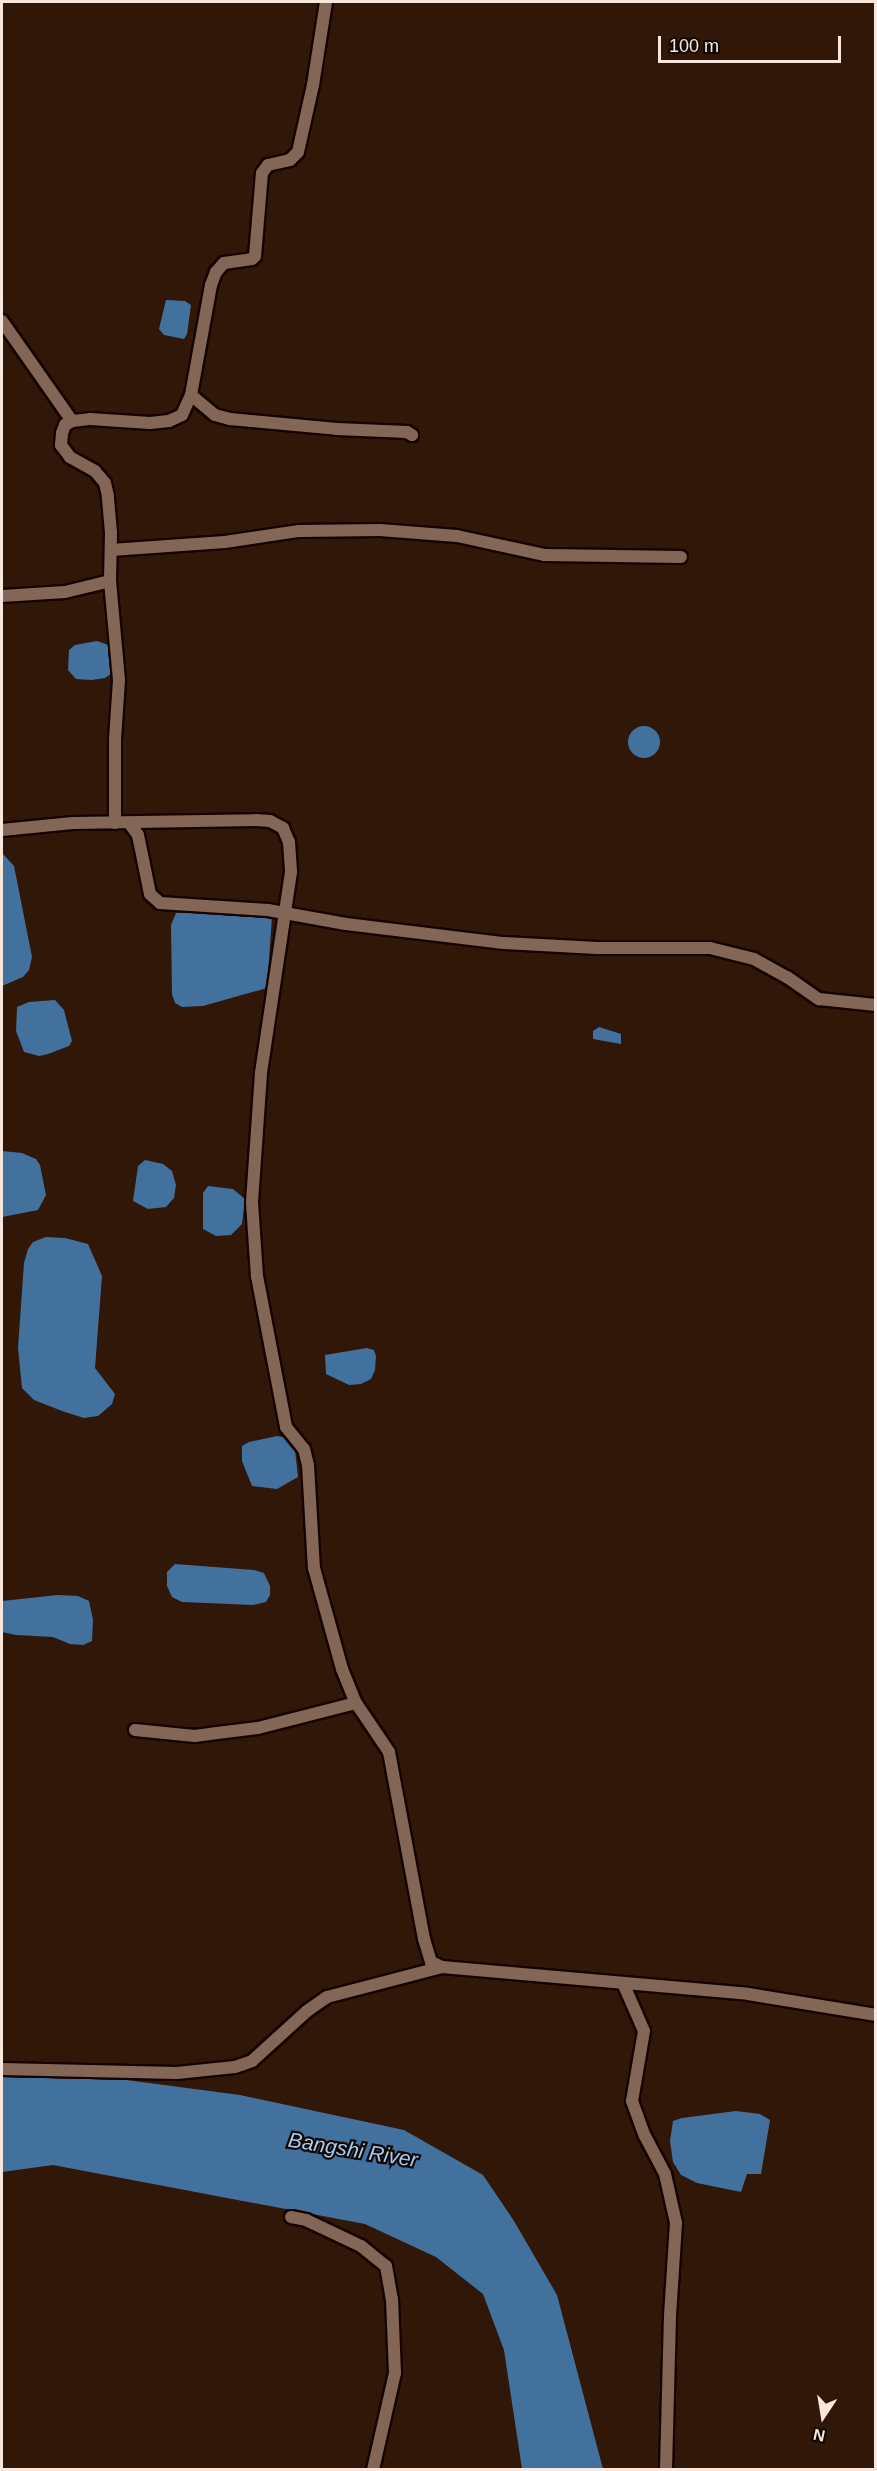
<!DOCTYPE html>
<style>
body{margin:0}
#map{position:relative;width:877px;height:2471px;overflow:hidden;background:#301708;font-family:Helvetica,sans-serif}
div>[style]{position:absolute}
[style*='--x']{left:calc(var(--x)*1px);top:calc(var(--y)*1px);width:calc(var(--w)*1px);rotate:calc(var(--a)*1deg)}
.water>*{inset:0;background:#42719e}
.round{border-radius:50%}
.roads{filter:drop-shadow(2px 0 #160300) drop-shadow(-2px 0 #160300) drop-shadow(0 2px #160300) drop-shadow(0 -2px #160300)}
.street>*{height:12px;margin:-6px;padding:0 6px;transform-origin:6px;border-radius:6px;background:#846656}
span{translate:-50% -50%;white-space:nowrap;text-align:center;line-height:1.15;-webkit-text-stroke:4.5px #100602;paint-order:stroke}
.water-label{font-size:21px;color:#a4ccf4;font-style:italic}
.frame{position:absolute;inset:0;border:3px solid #f9e7de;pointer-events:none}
.north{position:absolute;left:793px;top:2387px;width:60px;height:60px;-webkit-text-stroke:4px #100602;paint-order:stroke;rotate:192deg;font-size:16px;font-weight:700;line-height:24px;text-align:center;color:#f9e7de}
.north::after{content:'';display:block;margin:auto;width:21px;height:27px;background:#f9e7de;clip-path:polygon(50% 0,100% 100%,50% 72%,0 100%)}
.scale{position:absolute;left:658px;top:36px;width:183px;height:27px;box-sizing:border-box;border:3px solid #f9e7de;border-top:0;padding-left:8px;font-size:18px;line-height:21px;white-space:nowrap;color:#f9e7de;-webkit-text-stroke:4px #100602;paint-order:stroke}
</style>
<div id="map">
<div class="water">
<i style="clip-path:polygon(166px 300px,185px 301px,191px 305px,187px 334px,184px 339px,164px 335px,159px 329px)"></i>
<i style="clip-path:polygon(97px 641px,111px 646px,112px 673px,105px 678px,92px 680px,76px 679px,68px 670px,69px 650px,75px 645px)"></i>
<i class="round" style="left:628px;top:726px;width:32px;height:32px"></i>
<i style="clip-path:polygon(2px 853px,14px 866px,32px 957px,29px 970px,23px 977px,2px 986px)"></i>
<i style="clip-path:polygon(187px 911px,272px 917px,267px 988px,203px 1006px,182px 1007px,175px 1003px,172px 994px,171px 925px,176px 913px)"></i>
<i style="clip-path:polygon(55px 1000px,64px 1010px,72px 1041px,69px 1046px,48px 1054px,39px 1056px,24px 1052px,16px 1031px,17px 1007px,29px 1002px)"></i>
<i style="clip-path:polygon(599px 1027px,621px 1034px,621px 1044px,593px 1039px,593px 1031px)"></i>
<i style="clip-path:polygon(2px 1151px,22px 1153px,36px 1159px,40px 1165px,46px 1195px,38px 1210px,2px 1217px)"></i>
<i style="clip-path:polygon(145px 1160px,163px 1164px,172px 1171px,176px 1185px,174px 1198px,166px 1207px,148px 1209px,133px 1201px,138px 1166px)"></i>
<i style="clip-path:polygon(208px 1186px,233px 1189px,245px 1199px,242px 1224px,231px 1235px,216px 1236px,203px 1229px,203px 1193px)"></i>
<i style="clip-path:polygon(46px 1237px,65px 1238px,88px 1244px,102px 1276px,95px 1368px,115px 1394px,112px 1404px,98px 1416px,84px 1418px,62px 1411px,34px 1400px,22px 1388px,18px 1348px,24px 1263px,28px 1249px,33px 1242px)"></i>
<i style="clip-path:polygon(367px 1348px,374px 1350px,376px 1356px,375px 1370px,371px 1379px,361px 1384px,349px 1385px,326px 1374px,325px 1355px)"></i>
<i style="clip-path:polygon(277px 1436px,287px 1438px,295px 1450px,298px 1477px,277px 1489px,252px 1486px,242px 1461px,242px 1446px,249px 1442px)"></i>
<i style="clip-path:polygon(175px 1564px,254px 1570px,264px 1573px,270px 1586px,270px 1595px,266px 1602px,253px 1605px,182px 1602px,172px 1597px,167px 1586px,167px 1572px)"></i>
<i style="clip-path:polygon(58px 1595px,78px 1596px,89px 1601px,93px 1620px,92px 1641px,83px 1645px,70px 1644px,53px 1637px,16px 1635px,2px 1632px,2px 1601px)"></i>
<i style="clip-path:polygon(8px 2075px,96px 2076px,240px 2095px,404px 2130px,483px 2175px,514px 2221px,557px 2295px,603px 2469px,522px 2469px,504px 2350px,483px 2294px,436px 2257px,365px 2224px,53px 2165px,2px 2172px,2px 2077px)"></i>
<i style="clip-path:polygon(736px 2111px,760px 2114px,770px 2120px,761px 2174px,747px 2174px,741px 2192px,697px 2183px,681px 2175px,673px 2162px,670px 2141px,673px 2121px,682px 2118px)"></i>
</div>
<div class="roads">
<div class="street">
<i style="--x:2;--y:321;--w:122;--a:55"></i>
<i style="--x:191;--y:395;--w:31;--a:40"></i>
<i style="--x:215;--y:415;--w:16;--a:15"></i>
<i style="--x:230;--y:419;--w:107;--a:5.3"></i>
<i style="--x:337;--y:429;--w:70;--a:2.5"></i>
<i style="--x:407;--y:432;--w:6;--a:31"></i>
<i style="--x:111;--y:550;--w:114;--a:-4"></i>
<i style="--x:225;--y:542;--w:75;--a:-8.5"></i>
<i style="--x:299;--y:531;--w:81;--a:-0.7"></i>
<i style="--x:380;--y:530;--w:77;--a:4.5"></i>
<i style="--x:457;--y:536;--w:89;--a:12.3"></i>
<i style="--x:544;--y:555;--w:137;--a:0.8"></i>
<i style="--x:2;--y:596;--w:63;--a:-3.6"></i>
<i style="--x:65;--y:592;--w:46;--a:-13.7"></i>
<i style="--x:115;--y:823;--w:84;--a:-90"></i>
<i style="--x:115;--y:739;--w:59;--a:-86.1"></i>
<i style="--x:119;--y:680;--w:99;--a:-95.2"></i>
<i style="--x:110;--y:581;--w:48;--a:-88.8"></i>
<i style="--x:111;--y:533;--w:37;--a:-95"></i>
<i style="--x:108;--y:496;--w:13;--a:-103"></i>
<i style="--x:105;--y:483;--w:16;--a:-130"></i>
<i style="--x:95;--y:471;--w:29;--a:-151"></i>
<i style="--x:70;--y:457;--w:15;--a:-127"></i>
<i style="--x:61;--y:445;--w:12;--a:-85"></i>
<i style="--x:62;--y:433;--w:9;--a:-69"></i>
<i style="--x:65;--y:425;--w:8;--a:-30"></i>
<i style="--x:72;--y:421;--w:18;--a:-6"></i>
<i style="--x:90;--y:419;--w:60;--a:3.8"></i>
<i style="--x:150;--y:423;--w:19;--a:-6"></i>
<i style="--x:169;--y:421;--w:14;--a:-25"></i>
<i style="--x:182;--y:415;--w:22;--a:-66"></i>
<i style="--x:191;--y:395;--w:112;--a:-79.7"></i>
<i style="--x:211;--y:285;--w:14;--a:-69"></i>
<i style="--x:216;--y:272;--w:12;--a:-48"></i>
<i style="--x:224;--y:263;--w:28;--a:-8"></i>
<i style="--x:252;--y:259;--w:4;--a:-45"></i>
<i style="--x:255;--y:256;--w:83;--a:-85.2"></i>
<i style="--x:262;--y:173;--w:10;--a:-53"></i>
<i style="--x:268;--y:165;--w:23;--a:-13"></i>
<i style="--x:290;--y:160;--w:11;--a:-45"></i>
<i style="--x:298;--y:152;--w:69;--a:-77.4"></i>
<i style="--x:313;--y:85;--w:84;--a:-81.1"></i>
<i style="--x:129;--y:823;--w:15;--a:53"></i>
<i style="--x:138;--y:835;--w:60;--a:78.5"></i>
<i style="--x:150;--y:894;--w:13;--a:42"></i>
<i style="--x:160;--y:903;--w:108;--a:3.7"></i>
<i style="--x:268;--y:910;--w:79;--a:10.2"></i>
<i style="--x:346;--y:924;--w:159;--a:6.9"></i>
<i style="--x:504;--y:943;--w:93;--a:3.1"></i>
<i style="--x:597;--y:948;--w:113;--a:0"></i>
<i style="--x:710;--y:948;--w:45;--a:14"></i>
<i style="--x:754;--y:959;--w:38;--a:29"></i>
<i style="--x:787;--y:977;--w:39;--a:35"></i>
<i style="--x:819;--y:999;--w:57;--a:6"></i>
<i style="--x:2;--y:830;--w:71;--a:-5.6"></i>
<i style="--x:73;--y:823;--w:183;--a:-0.9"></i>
<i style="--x:256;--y:820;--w:14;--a:4"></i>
<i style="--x:270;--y:821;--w:15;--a:28"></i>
<i style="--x:283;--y:828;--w:15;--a:67"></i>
<i style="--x:289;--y:842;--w:30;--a:86"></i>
<i style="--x:291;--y:872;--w:203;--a:98.5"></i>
<i style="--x:261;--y:1073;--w:130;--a:94"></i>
<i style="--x:252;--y:1203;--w:73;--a:86.1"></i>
<i style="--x:257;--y:1276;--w:154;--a:79.1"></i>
<i style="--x:286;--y:1427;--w:28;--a:51"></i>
<i style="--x:304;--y:1449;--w:16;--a:76"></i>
<i style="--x:308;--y:1465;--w:103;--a:86.7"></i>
<i style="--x:314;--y:1568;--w:105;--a:74.5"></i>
<i style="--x:342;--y:1669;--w:37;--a:68"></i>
<i style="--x:356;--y:1703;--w:59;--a:56"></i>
<i style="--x:389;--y:1752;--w:190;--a:79.4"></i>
<i style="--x:424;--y:1939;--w:24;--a:73"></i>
<i style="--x:431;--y:1962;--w:12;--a:24"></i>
<i style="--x:442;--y:1967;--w:307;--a:5"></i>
<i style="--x:748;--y:1994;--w:130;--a:9.3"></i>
<i style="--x:135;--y:1730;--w:60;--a:5.7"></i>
<i style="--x:195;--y:1736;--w:22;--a:-8"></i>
<i style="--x:217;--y:1733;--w:41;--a:-7"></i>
<i style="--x:258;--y:1728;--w:101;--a:-14.3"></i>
<i style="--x:623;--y:1983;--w:52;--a:66.4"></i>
<i style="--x:644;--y:2031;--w:71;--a:99.7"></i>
<i style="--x:632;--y:2101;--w:37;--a:70"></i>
<i style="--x:645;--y:2136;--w:43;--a:62.2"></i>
<i style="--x:665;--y:2174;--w:50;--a:77.3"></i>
<i style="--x:676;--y:2223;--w:93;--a:93.7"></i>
<i style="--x:670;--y:2316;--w:154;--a:91.5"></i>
<i style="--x:2;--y:2069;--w:175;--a:1.3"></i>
<i style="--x:177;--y:2073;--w:58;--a:-5.9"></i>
<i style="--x:235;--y:2067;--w:18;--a:-19"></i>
<i style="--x:252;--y:2061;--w:74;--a:-42.3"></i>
<i style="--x:307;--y:2011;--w:24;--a:-35"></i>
<i style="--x:327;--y:1997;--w:119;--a:-14.6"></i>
<i style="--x:291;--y:2217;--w:15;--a:11"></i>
<i style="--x:306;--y:2220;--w:61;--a:25.3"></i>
<i style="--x:361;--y:2246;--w:32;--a:39"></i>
<i style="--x:386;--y:2266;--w:34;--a:80"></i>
<i style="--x:392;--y:2299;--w:74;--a:87.7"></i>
<i style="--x:395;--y:2373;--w:99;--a:102.8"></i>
</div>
</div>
<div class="water-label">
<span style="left:353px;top:2150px;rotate:9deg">Bangshi River</span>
</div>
<div class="frame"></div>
<div class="north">N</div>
<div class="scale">100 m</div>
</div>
